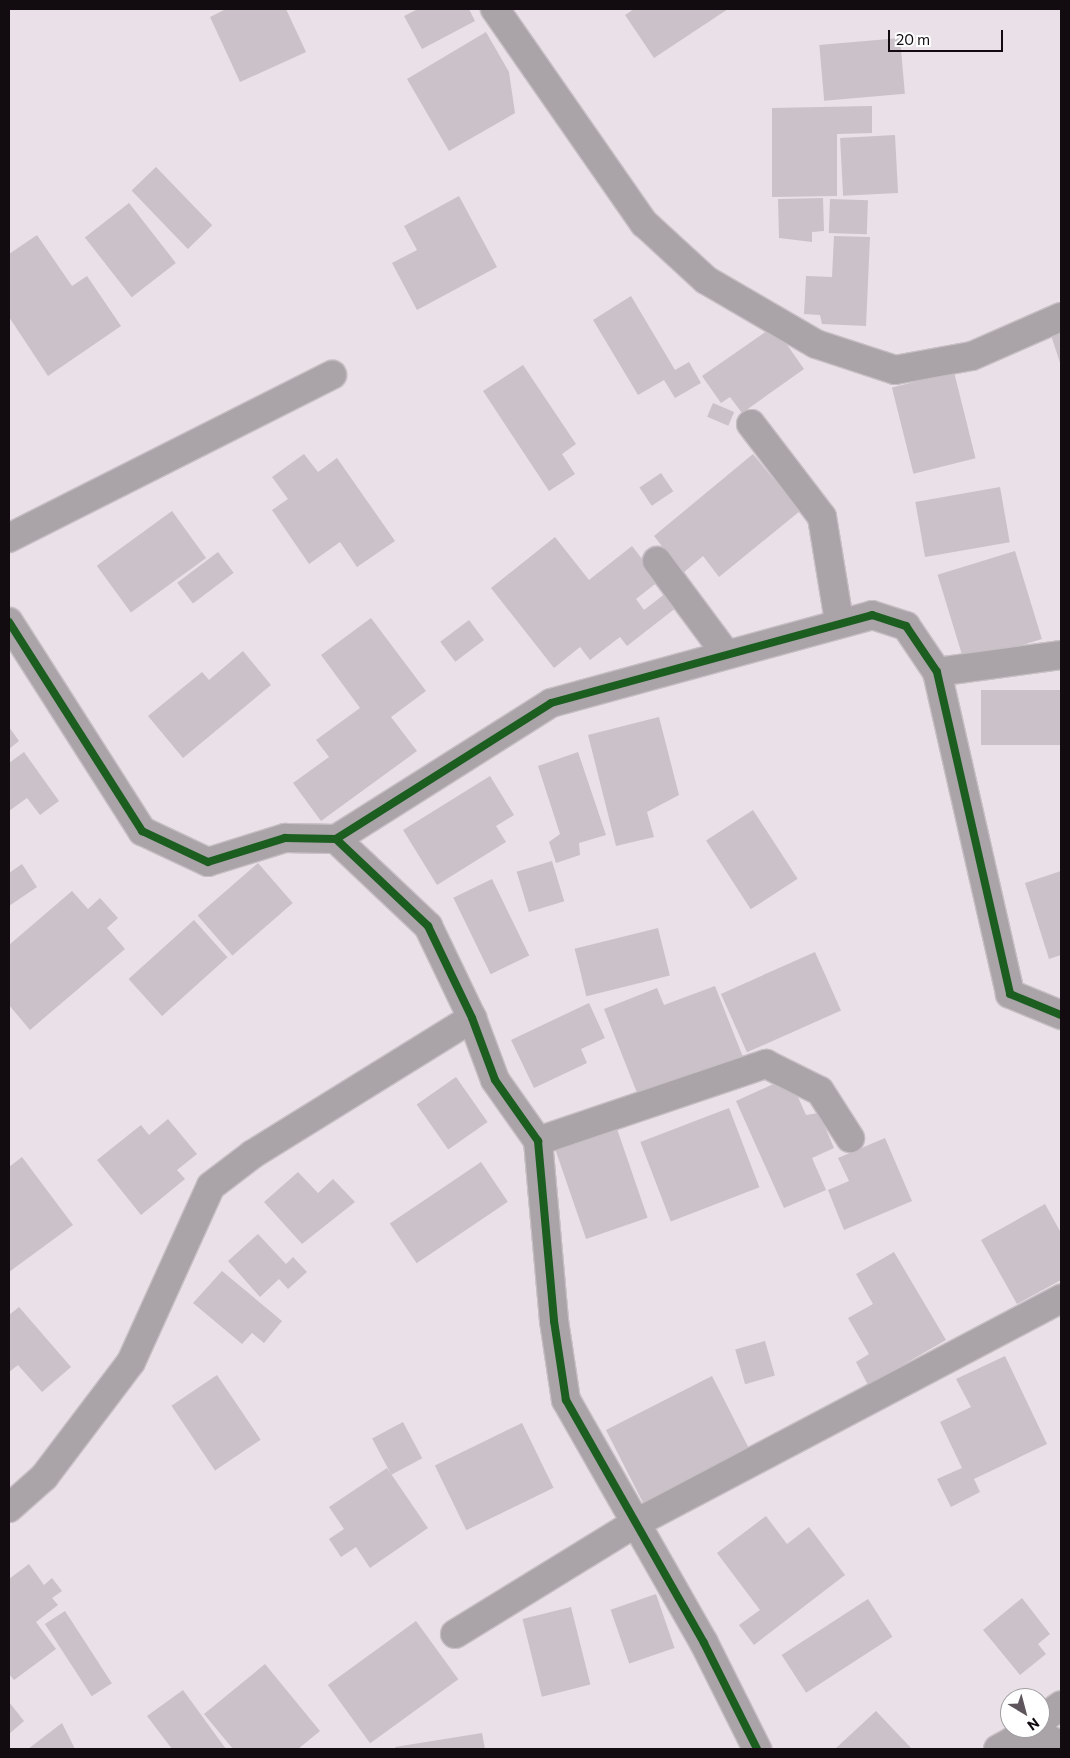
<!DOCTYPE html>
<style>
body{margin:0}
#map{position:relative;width:1070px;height:1758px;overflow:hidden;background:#eae0e7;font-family:Commissioner,sans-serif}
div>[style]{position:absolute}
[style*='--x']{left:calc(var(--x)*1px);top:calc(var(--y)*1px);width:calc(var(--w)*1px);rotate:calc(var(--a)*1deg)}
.building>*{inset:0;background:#cac2c8;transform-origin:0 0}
.roads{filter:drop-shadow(1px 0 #c7bfc4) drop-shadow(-1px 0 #c7bfc4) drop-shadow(0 1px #c7bfc4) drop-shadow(0 -1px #c7bfc4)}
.minor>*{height:28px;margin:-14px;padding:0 14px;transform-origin:14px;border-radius:14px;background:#aaa4a9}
.cycleway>*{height:8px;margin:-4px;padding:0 4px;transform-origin:4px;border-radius:4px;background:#1b5e20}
span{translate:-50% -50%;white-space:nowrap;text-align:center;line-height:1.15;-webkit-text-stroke:4.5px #fff;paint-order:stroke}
.frame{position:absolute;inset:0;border:10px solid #120c11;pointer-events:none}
.north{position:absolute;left:1000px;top:1688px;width:50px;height:50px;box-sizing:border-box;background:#fff;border:1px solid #a09ea0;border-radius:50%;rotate:143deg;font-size:14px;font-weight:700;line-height:20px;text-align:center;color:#120c11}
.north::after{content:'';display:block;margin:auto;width:18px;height:22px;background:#5e565c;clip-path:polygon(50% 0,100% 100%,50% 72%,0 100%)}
.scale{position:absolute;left:888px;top:30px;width:115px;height:22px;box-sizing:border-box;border:2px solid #120c11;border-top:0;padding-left:6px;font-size:15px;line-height:18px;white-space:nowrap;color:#120c11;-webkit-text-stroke:4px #fff;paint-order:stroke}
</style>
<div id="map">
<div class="building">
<i style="clip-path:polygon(226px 9px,286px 9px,306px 52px,240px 82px,210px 17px)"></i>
<i style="clip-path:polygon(418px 9px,469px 9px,475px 21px,422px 49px,404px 16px)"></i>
<i style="clip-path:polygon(634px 9px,728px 9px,654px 58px,625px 15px)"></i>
<i style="clip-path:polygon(486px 32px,509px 72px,515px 113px,449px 151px,407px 79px)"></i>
<i style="left:900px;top:38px;width:56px;height:81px;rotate:85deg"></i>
<i style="clip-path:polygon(872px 106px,872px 133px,837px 134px,837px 196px,772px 197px,772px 108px)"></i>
<i style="left:895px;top:135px;width:58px;height:55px;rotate:87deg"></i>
<i style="left:156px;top:167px;width:81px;height:34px;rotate:46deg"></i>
<i style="clip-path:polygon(459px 196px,497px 267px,417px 310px,392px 263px,417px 250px,404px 226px)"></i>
<i style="clip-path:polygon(823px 198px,824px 231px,812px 232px,812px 242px,779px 238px,778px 199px)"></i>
<i style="left:830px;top:199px;width:38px;height:34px;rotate:2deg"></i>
<i style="left:129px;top:203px;width:76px;height:56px;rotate:52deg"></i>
<i style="clip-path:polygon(37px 235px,72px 286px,87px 276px,121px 326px,48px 376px,9px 317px,9px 254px)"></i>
<i style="clip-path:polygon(834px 236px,870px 237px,866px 326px,822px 324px,820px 315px,804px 314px,806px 276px,832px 277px)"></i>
<i style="clip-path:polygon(631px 296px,675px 370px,689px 362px,701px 383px,675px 398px,664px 380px,638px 395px,593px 320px)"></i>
<i style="clip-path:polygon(774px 326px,804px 369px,742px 413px,730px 397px,721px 403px,702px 376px)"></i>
<i style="clip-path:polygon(1061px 331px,1061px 366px,1051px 335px)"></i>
<i style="clip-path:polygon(523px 365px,576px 444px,562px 454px,575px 474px,549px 491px,483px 391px)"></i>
<i style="left:954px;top:372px;width:89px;height:64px;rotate:76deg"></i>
<i style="left:713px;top:403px;width:23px;height:15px;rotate:23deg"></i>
<i style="clip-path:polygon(304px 454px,318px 472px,337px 458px,395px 541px,357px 567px,340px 542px,309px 564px,272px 510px,288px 499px,272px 477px)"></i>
<i style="clip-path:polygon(753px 454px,800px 511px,719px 577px,703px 556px,683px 573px,654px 536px)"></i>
<i style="left:661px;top:473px;width:22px;height:26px;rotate:56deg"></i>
<i style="left:1000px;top:487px;width:56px;height:86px;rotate:80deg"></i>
<i style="left:172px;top:511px;width:58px;height:93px;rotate:54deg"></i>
<i style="clip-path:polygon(555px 537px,589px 580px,632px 546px,659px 581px,636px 599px,644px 610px,666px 593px,677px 607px,627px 646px,620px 637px,590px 660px,580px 647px,554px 668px,491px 588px)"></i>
<i style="left:1015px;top:551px;width:92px;height:81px;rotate:73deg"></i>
<i style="left:218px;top:552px;width:26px;height:51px;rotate:53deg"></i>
<i style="clip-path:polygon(371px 618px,426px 691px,391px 717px,417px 751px,321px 821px,293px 783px,329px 757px,316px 740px,360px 708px,321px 655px)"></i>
<i style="left:469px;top:620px;width:25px;height:36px;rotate:53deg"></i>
<i style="clip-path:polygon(243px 651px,271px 685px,183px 758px,148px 716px,202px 672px,209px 680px)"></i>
<i style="left:1061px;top:690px;width:55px;height:80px;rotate:90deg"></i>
<i style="clip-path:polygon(659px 717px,679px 795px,647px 812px,654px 837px,616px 846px,588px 735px)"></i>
<i style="clip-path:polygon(9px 727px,19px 741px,9px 749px)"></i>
<i style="clip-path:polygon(24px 752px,59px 801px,40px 815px,27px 798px,9px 811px,9px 763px)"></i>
<i style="clip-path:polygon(578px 752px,606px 835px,579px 843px,580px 855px,556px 863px,549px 842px,560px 834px,538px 766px)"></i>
<i style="clip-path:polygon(490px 776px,514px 815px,496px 826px,506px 842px,437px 885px,403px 830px)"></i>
<i style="left:753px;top:810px;width:82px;height:56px;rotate:57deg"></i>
<i style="left:552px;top:861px;width:42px;height:37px;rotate:73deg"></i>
<i style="left:258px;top:863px;width:53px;height:80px;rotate:49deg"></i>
<i style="clip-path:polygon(22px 864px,37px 887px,9px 906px,9px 873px)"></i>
<i style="clip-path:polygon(1061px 871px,1061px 955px,1049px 959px,1025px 883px)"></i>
<i style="left:492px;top:879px;width:85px;height:43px;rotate:64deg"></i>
<i style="clip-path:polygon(72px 891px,88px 909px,100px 898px,118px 918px,107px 928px,125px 949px,30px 1030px,9px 1005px,9px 945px)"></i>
<i style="left:194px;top:920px;width:50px;height:88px;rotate:48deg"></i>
<i style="left:658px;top:928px;width:49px;height:86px;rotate:76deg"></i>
<i style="left:815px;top:952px;width:64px;height:103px;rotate:66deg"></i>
<i style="clip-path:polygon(715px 986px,743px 1057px,639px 1098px,604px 1009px,657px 988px,664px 1005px)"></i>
<i style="clip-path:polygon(589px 1003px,605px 1038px,581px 1049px,587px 1063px,534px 1088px,511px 1040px)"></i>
<i style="left:456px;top:1077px;width:55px;height:48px;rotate:55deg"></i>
<i style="clip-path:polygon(789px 1077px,806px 1115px,819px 1113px,834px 1148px,812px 1158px,826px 1190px,784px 1208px,736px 1101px)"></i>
<i style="left:729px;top:1108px;width:85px;height:95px;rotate:69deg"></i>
<i style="clip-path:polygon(168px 1119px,197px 1154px,177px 1170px,185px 1179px,141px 1215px,97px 1160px,141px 1125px,149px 1135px)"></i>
<i style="left:616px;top:1126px;width:97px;height:65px;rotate:71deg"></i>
<i style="clip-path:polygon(885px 1138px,912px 1201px,844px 1230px,828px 1190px,849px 1181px,838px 1158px)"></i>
<i style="clip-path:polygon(22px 1157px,73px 1225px,9px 1272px,9px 1167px)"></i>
<i style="left:481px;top:1162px;width:48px;height:110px;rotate:56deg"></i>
<i style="clip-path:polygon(298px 1172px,318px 1193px,333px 1179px,355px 1202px,302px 1244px,264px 1202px)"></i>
<i style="clip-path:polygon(1045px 1204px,1061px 1233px,1061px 1280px,1017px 1304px,981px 1240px)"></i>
<i style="clip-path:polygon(258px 1234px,286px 1264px,293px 1257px,307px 1272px,288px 1289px,279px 1279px,260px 1297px,228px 1261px)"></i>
<i style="clip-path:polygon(894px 1252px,946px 1340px,868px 1385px,856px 1362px,869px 1354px,848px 1318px,873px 1304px,856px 1274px)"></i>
<i style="clip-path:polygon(222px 1271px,282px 1321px,264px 1343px,252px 1333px,242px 1344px,193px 1303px)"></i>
<i style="clip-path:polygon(19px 1307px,71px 1367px,42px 1392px,18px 1365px,9px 1372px,9px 1315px)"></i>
<i style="left:765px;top:1341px;width:36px;height:31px;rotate:74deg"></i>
<i style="clip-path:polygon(1005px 1356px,1047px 1444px,974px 1479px,980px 1492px,951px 1507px,937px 1479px,962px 1468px,940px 1422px,971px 1407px,956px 1379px)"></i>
<i style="left:217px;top:1375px;width:78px;height:55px;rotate:56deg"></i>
<i style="left:712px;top:1376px;width:82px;height:119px;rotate:63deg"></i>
<i style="left:403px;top:1422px;width:41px;height:35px;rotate:62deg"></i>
<i style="left:522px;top:1423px;width:72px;height:97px;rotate:64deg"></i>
<i style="clip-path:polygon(387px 1468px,428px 1528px,370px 1568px,356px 1547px,341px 1557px,329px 1539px,344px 1529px,329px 1507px)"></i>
<i style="clip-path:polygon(766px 1516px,787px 1544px,809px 1527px,845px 1575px,754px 1645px,739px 1625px,760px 1610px,717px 1553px)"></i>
<i style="clip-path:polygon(29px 1564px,44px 1585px,52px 1578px,62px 1591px,52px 1598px,58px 1605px,36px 1622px,56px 1649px,14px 1680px,9px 1674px,9px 1579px)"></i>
<i style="left:656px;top:1594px;width:57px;height:48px;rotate:71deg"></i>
<i style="clip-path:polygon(1022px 1598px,1050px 1634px,1038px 1644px,1046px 1654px,1020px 1675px,983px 1630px)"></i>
<i style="left:868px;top:1599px;width:45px;height:103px;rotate:57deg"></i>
<i style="left:571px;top:1607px;width:80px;height:50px;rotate:76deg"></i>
<i style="left:65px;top:1611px;width:86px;height:24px;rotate:57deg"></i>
<i style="left:416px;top:1621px;width:72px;height:109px;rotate:54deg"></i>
<i style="clip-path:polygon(265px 1664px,320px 1731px,298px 1749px,233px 1749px,204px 1714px)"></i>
<i style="clip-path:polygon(183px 1690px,226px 1749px,172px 1749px,147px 1716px)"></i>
<i style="clip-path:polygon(9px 1702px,24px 1721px,9px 1734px)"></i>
<i style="clip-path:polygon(876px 1711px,912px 1749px,835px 1749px)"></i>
<i style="clip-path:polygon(62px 1723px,75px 1749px,28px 1749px)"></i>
<i style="clip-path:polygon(482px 1733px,485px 1749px,396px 1749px,395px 1747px)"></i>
</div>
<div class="roads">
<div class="minor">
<i style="--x:495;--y:9;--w:261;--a:55.2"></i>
<i style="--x:644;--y:223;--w:84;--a:42.6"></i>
<i style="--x:706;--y:280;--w:127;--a:30.2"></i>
<i style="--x:816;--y:344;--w:83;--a:18.2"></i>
<i style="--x:895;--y:370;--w:78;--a:-10.3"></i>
<i style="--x:972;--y:356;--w:97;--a:-23.7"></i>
<i style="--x:751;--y:424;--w:117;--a:52.6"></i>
<i style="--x:822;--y:517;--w:105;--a:80.7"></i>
<i style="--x:9;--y:538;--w:362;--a:-26.8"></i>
<i style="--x:657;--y:561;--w:116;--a:53.4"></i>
<i style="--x:9;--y:622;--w:248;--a:57.5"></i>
<i style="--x:142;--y:831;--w:73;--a:25.2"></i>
<i style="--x:208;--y:862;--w:81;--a:-17.3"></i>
<i style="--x:285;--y:838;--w:51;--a:1.1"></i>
<i style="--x:336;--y:839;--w:127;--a:43.4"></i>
<i style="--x:428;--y:926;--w:102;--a:64.4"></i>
<i style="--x:472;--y:1018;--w:66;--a:69.6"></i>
<i style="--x:495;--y:1080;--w:75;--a:54.8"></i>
<i style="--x:538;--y:1141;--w:181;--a:84.9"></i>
<i style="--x:554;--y:1321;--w:80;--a:81.4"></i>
<i style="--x:566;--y:1400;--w:279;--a:60.4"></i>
<i style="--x:704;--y:1643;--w:119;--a:63.4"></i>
<i style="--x:937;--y:672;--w:125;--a:-7.8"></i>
<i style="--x:336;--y:839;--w:254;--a:-32.3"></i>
<i style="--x:551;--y:703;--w:333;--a:-15.3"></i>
<i style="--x:872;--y:615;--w:36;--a:18"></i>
<i style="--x:906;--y:626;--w:55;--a:56"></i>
<i style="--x:937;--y:672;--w:330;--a:77.2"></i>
<i style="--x:1010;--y:994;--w:55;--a:22.4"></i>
<i style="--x:538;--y:1141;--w:241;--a:-18.7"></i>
<i style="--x:766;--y:1064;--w:60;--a:26.6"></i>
<i style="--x:820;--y:1091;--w:56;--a:57.4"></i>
<i style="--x:9;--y:1508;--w:47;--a:-41.5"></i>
<i style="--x:44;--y:1477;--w:144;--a:-52.9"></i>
<i style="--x:131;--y:1362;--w:193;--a:-65.6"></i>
<i style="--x:211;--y:1186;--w:53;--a:-37.3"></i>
<i style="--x:253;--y:1154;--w:258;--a:-31.8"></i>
<i style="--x:455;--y:1634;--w:210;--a:-31.6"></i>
<i style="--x:634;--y:1524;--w:483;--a:-27.8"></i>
<i style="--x:1040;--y:1721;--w:26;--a:-37"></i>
<i style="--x:998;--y:1749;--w:15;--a:-28"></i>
<i style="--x:1011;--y:1742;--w:39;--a:-3"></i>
<i style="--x:1050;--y:1740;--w:12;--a:24"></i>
</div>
</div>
<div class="cycleway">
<i style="--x:9;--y:622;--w:248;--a:57.5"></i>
<i style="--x:142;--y:831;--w:73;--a:25.2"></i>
<i style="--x:208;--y:862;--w:81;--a:-17.3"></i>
<i style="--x:285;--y:838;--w:51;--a:1.1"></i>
<i style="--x:336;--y:839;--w:127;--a:43.4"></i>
<i style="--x:428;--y:926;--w:102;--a:64.4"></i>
<i style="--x:472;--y:1018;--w:66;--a:69.6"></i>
<i style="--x:495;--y:1080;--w:75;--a:54.8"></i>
<i style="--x:538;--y:1141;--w:181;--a:84.9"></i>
<i style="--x:554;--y:1321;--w:80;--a:81.4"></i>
<i style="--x:566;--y:1400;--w:279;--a:60.4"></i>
<i style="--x:704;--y:1643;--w:119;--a:63.4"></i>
<i style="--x:336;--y:839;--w:254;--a:-32.3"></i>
<i style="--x:551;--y:703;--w:333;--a:-15.3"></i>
<i style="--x:872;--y:615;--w:36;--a:18"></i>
<i style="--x:906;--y:626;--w:55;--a:56"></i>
<i style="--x:937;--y:672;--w:330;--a:77.2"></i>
<i style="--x:1010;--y:994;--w:55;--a:22.4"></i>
</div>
<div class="frame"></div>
<div class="north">N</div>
<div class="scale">20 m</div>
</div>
